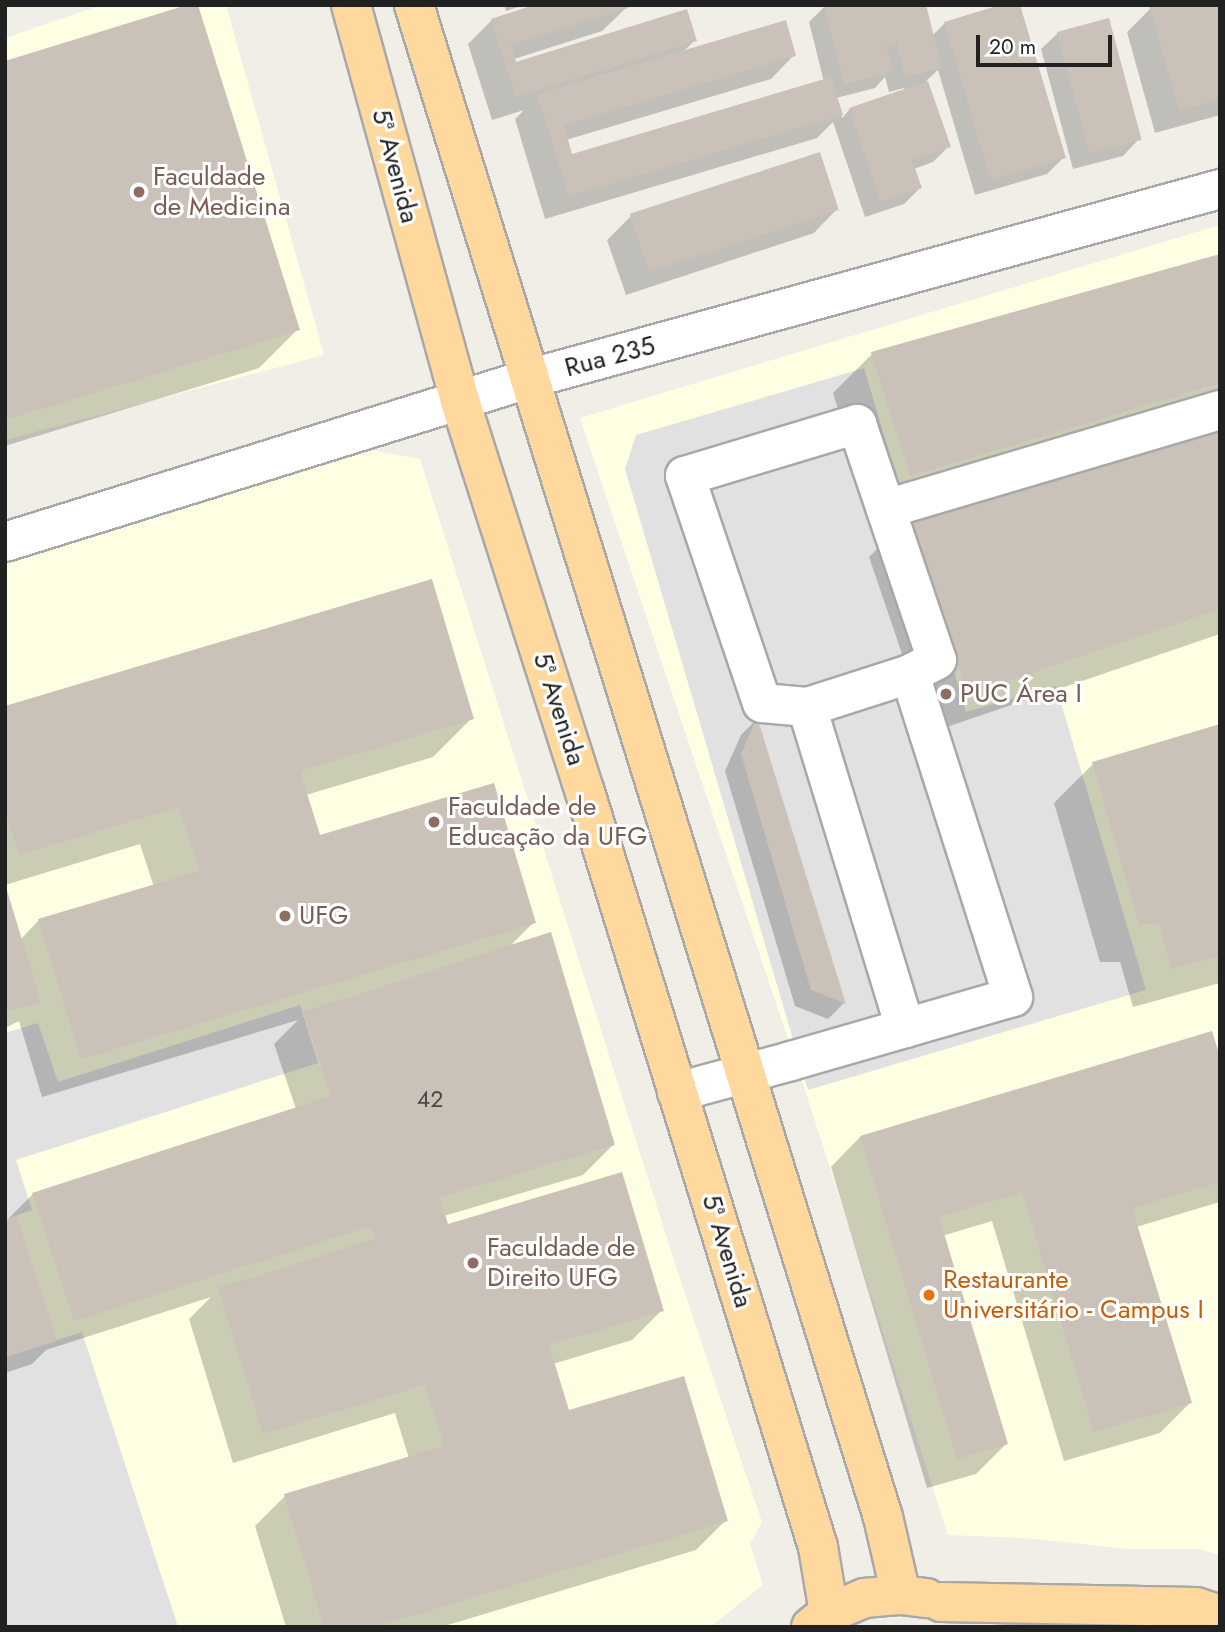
<!DOCTYPE html>
<meta charset="utf-8">
<style>
body{margin:0}
#map{position:relative;width:1225px;height:1632px;overflow:hidden;background:#f1eee7;font-family:Jost,sans-serif}
div>[style]{position:absolute}
[style*='--x']{left:calc(var(--x)*1px);top:calc(var(--y)*1px);width:calc(var(--w)*1px);rotate:calc(var(--a)*1deg)}
.education>*{inset:0;background:#feffe2}
.parking>*{inset:0;background:#e1e1e1}
.shadow>*{inset:0;background:#0003}
.building>*{inset:0;background:#cac1b9;transform-origin:0 0}
.roads{filter:drop-shadow(2px 0 #a8a8a8) drop-shadow(-2px 0 #a8a8a8) drop-shadow(0 2px #a8a8a8) drop-shadow(0 -2px #a8a8a8)}
.minor>*{height:38px;margin:-19px;padding:0 19px;transform-origin:19px;border-radius:19px;background:#fff}
.major>*{height:38px;margin:-19px;padding:0 19px;transform-origin:19px;border-radius:19px;background:#ffd89e}
.dots>*{width:19px;height:19px;translate:-50% -50%;box-sizing:border-box;border:4px solid #fff;border-radius:50%}
span{translate:-50% -50%;white-space:nowrap;text-align:center;line-height:1.15;-webkit-text-stroke:6px #fff;paint-order:stroke}
.number-label{font-size:23px;color:#4b4947}
.number-label span{-webkit-text-stroke-width:0}
.street-label{font-size:26px;color:#212121}
.education-label{font-size:26px;color:#785e54}
.left{translate:0 -50%;text-align:left}
.food-label{font-size:26px;color:#c56008}
.frame{position:absolute;inset:0;border:7px solid #212121;pointer-events:none}
.scale{position:absolute;left:976px;top:35px;width:136px;height:32px;box-sizing:border-box;border:4px solid #212121;border-top:0;padding-left:9px;font-size:21px;line-height:24px;white-space:nowrap;color:#212121;-webkit-text-stroke:5px #fff;paint-order:stroke}
</style>
<div id="map">
<div class="education">
<i style="clip-path:polygon(102px 5px,226px 5px,324px 355px,5px 440px,5px 38px)"></i>
<i style="clip-path:polygon(1220px 225px,1220px 1555px,1199px 1549px,1128px 1549px,1025px 1538px,948px 1535px,804px 1087px,580px 418px)"></i>
<i style="clip-path:polygon(371px 450px,420px 459px,678px 1273px,762px 1522px,750px 1544px,763px 1585px,710px 1627px,5px 1627px,5px 559px)"></i>
</div>
<div class="parking">
<i style="clip-path:polygon(864px 368px,966px 712px,1056px 686px,1146px 990px,808px 1090px,625px 469px,636px 435px)"></i>
<i style="clip-path:polygon(300px 1005px,318px 1063px,16px 1160px,32px 1210px,5px 1220px,5px 1033px,38px 1023px,58px 1082px)"></i>
<i style="clip-path:polygon(82px 1332px,178px 1627px,5px 1627px,5px 1357px)"></i>
</div>
<div class="shadow">
<i style="clip-path:polygon(504px 5px,525px 5px,506px 11px)"></i>
<i style="clip-path:polygon(1148px 5px,1220px 5px,1220px 115px,1155px 133px,1127px 32px,1150px 9px)"></i>
<i style="clip-path:polygon(evenodd,825px 6px,932px 36px,945px 23px,1064px 157px,1047px 174px,975px 195px,938px 70px,926px 81px,949px 146px,933px 162px,914px 169px,920px 188px,904px 204px,865px 217px,833px 122px,817px 138px,545px 219px,515px 119px,524px 110px,492px 120px,468px 44px,492px 20px,626px 8px,602px 31px,514px 59px,515px 64px,695px 40px,682px 53px,794px 55px,771px 79px,566px 140px,571px 156px,824px 82px,809px 22px,825px 6px,885px 77px,889px 92px,904px 88px,905px 91px,850px 109px,842px 118px,836px 98px,875px 88px,885px 77px)"></i>
<i style="clip-path:polygon(1058px 33px,1139px 139px,1123px 156px,1073px 169px,1041px 49px)"></i>
<i style="clip-path:polygon(5px 63px,298px 329px,259px 368px,5px 446px)"></i>
<i style="clip-path:polygon(819px 154px,837px 209px,814px 233px,626px 295px,607px 240px,631px 216px)"></i>
<i style="clip-path:polygon(1220px 256px,1220px 410px,871px 513px,833px 393px,872px 354px)"></i>
<i style="clip-path:polygon(1220px 431px,1220px 634px,929px 733px,869px 557px,908px 518px)"></i>
<i style="clip-path:polygon(5px 708px,472px 718px,433px 757px,306px 795px,319px 837px,534px 922px,509px 947px,613px 1145px,583px 1175px,444px 1216px,447px 1226px,662px 1310px,632px 1340px,553px 1364px,567px 1412px,726px 1520px,696px 1550px,441px 1627px,286px 1627px,255px 1526px,285px 1496px,409px 1459px,395px 1413px,233px 1463px,189px 1319px,211px 1297px,46px 1350px,32px 1364px,5px 1373px,5px 1222px,33px 1194px,296px 1109px,274px 1044px,298px 1020px,42px 1097px,19px 1021px,5px 1028px,5px 887px,21px 939px,39px 920px,154px 887px,140px 844px,5px 885px)"></i>
<i style="clip-path:polygon(756px 720px,844px 1003px,828px 1019px,795px 1006px,725px 771px,741px 735px)"></i>
<i style="clip-path:polygon(1220px 726px,1220px 983px,1133px 1007px,1120px 962px,1100px 962px,1054px 803px,1093px 764px)"></i>
<i style="clip-path:polygon(1220px 1063px,1220px 1202px,1136px 1227px,1190px 1403px,1160px 1433px,1064px 1461px,992px 1221px,942px 1236px,1006px 1444px,976px 1474px,927px 1488px,831px 1167px,860px 1137px)"></i>
</div>
<div class="building">
<i style="clip-path:polygon(187px 5px,198px 5px,300px 330px,5px 420px,5px 61px)"></i>
<i style="clip-path:polygon(534px 5px,627px 5px,628px 8px,511px 45px,516px 62px,687px 9px,697px 41px,516px 97px,491px 19px)"></i>
<i style="clip-path:polygon(824px 5px,926px 5px,942px 68px,905px 77px,897px 43px,886px 46px,893px 72px,844px 84px)"></i>
<i style="clip-path:polygon(1000px 5px,1020px 5px,1066px 158px,991px 180px,944px 22px)"></i>
<i style="clip-path:polygon(1155px 5px,1220px 5px,1220px 99px,1179px 111px,1150px 7px)"></i>
<i style="left:1109px;top:18px;width:126px;height:54px;rotate:75deg"></i>
<i style="clip-path:polygon(786px 20px,796px 56px,564px 125px,572px 154px,831px 77px,843px 115px,569px 196px,537px 94px)"></i>
<i style="clip-path:polygon(928px 81px,951px 147px,912px 160px,922px 188px,881px 202px,849px 108px)"></i>
<i style="left:820px;top:152px;width:61px;height:200px;rotate:72deg"></i>
<i style="clip-path:polygon(1220px 254px,1220px 383px,910px 476px,871px 352px)"></i>
<i style="clip-path:polygon(1220px 429px,1220px 609px,968px 695px,907px 516px)"></i>
<i style="clip-path:polygon(432px 579px,474px 719px,300px 771px,320px 835px,494px 783px,536px 923px,81px 1059px,38px 919px,199px 871px,179px 807px,19px 855px,5px 810px,5px 706px)"></i>
<i style="clip-path:polygon(757px 717px,846px 1004px,811px 990px,741px 754px)"></i>
<i style="clip-path:polygon(1220px 724px,1220px 956px,1171px 969px,1159px 924px,1139px 924px,1092px 762px)"></i>
<i style="clip-path:polygon(5px 884px,41px 1002px,5px 1012px)"></i>
<i style="clip-path:polygon(551px 932px,615px 1145px,440px 1197px,448px 1224px,622px 1172px,664px 1311px,549px 1345px,569px 1410px,684px 1376px,728px 1521px,374px 1627px,324px 1627px,284px 1494px,444px 1446px,425px 1385px,263px 1434px,218px 1288px,375px 1239px,371px 1226px,74px 1321px,32px 1193px,331px 1096px,303px 1012px)"></i>
<i style="clip-path:polygon(1212px 1031px,1220px 1057px,1220px 1182px,1132px 1208px,1192px 1403px,1094px 1432px,1022px 1192px,939px 1217px,1008px 1444px,957px 1459px,860px 1136px)"></i>
<i style="clip-path:polygon(17px 1216px,57px 1341px,5px 1357px,5px 1220px)"></i>
</div>
<div class="roads">
<div class="minor">
<i style="--x:886;--y:509;--w:348;--a:-16.5"></i>
<i style="--x:5;--y:542;--w:548;--a:-17.31"></i>
<i style="--x:528;--y:379;--w:718;--a:-15.35"></i>
<i style="--x:807;--y:707;--w:45;--a:-174.9"></i>
<i style="--x:762;--y:703;--w:240;--a:-108.7"></i>
<i style="--x:685;--y:476;--w:180;--a:-16.8"></i>
<i style="--x:857;--y:424;--w:249;--a:71.3"></i>
<i style="--x:937;--y:660;--w:30;--a:153"></i>
<i style="--x:677;--y:1092;--w:118;--a:-15.2"></i>
<i style="--x:791;--y:1061;--w:231;--a:-16.1"></i>
<i style="--x:1013;--y:997;--w:339;--a:-107.7"></i>
<i style="--x:910;--y:674;--w:108;--a:162.2"></i>
<i style="--x:807;--y:707;--w:336;--a:73"></i>
</div>
<div class="major">
<i style="--x:351;--y:5;--w:411;--a:74.6"></i>
<i style="--x:460;--y:401;--w:410;--a:72.3"></i>
<i style="--x:585;--y:792;--w:790;--a:72.85"></i>
<i style="--x:818;--y:1547;--w:67;--a:80.5"></i>
<i style="--x:414;--y:5;--w:1583;--a:72.77"></i>
<i style="--x:883;--y:1517;--w:80;--a:77"></i>
<i style="--x:941;--y:1602;--w:255;--a:1.1"></i>
<i style="--x:1196;--y:1607;--w:25;--a:18"></i>
<i style="--x:811;--y:1627;--w:23;--a:-38"></i>
<i style="--x:829;--y:1613;--w:38;--a:-23"></i>
<i style="--x:864;--y:1598;--w:37;--a:-5"></i>
<i style="--x:901;--y:1595;--w:26;--a:7"></i>
</div>
</div>
<div class="dots">
<i style="left:139px;top:192px;background:#8d6e63"></i>
<i style="left:946px;top:694px;background:#8d6e63"></i>
<i style="left:434px;top:822px;background:#8d6e63"></i>
<i style="left:285px;top:916px;background:#8d6e63"></i>
<i style="left:473px;top:1263px;background:#8d6e63"></i>
<i style="left:929px;top:1295px;background:#e8710a"></i>
</div>
<div class="number-label">
<span style="left:430px;top:1099px">42</span>
</div>
<div class="street-label">
<span style="left:395px;top:166px;rotate:75deg">5ª Avenida</span>
<span style="left:610px;top:357px;rotate:-15deg">Rua 235</span>
<span style="left:559px;top:709px;rotate:72deg">5ª Avenida</span>
<span style="left:727px;top:1251px;rotate:73deg">5ª Avenida</span>
</div>
<div class="education-label">
<span class="left" style="left:153px;top:192px">Faculdade<br>de Medicina</span>
<span class="left" style="left:960px;top:694px">PUC Área I</span>
<span class="left" style="left:448px;top:822px">Faculdade de<br>Educação da UFG</span>
<span class="left" style="left:299px;top:916px">UFG</span>
<span class="left" style="left:487px;top:1263px">Faculdade de<br>Direito UFG</span>
</div>
<div class="food-label">
<span class="left" style="left:943px;top:1295px">Restaurante<br>Universitário - Campus I</span>
</div>
<div class="frame"></div>
<div class="scale">20 m</div>
</div>
